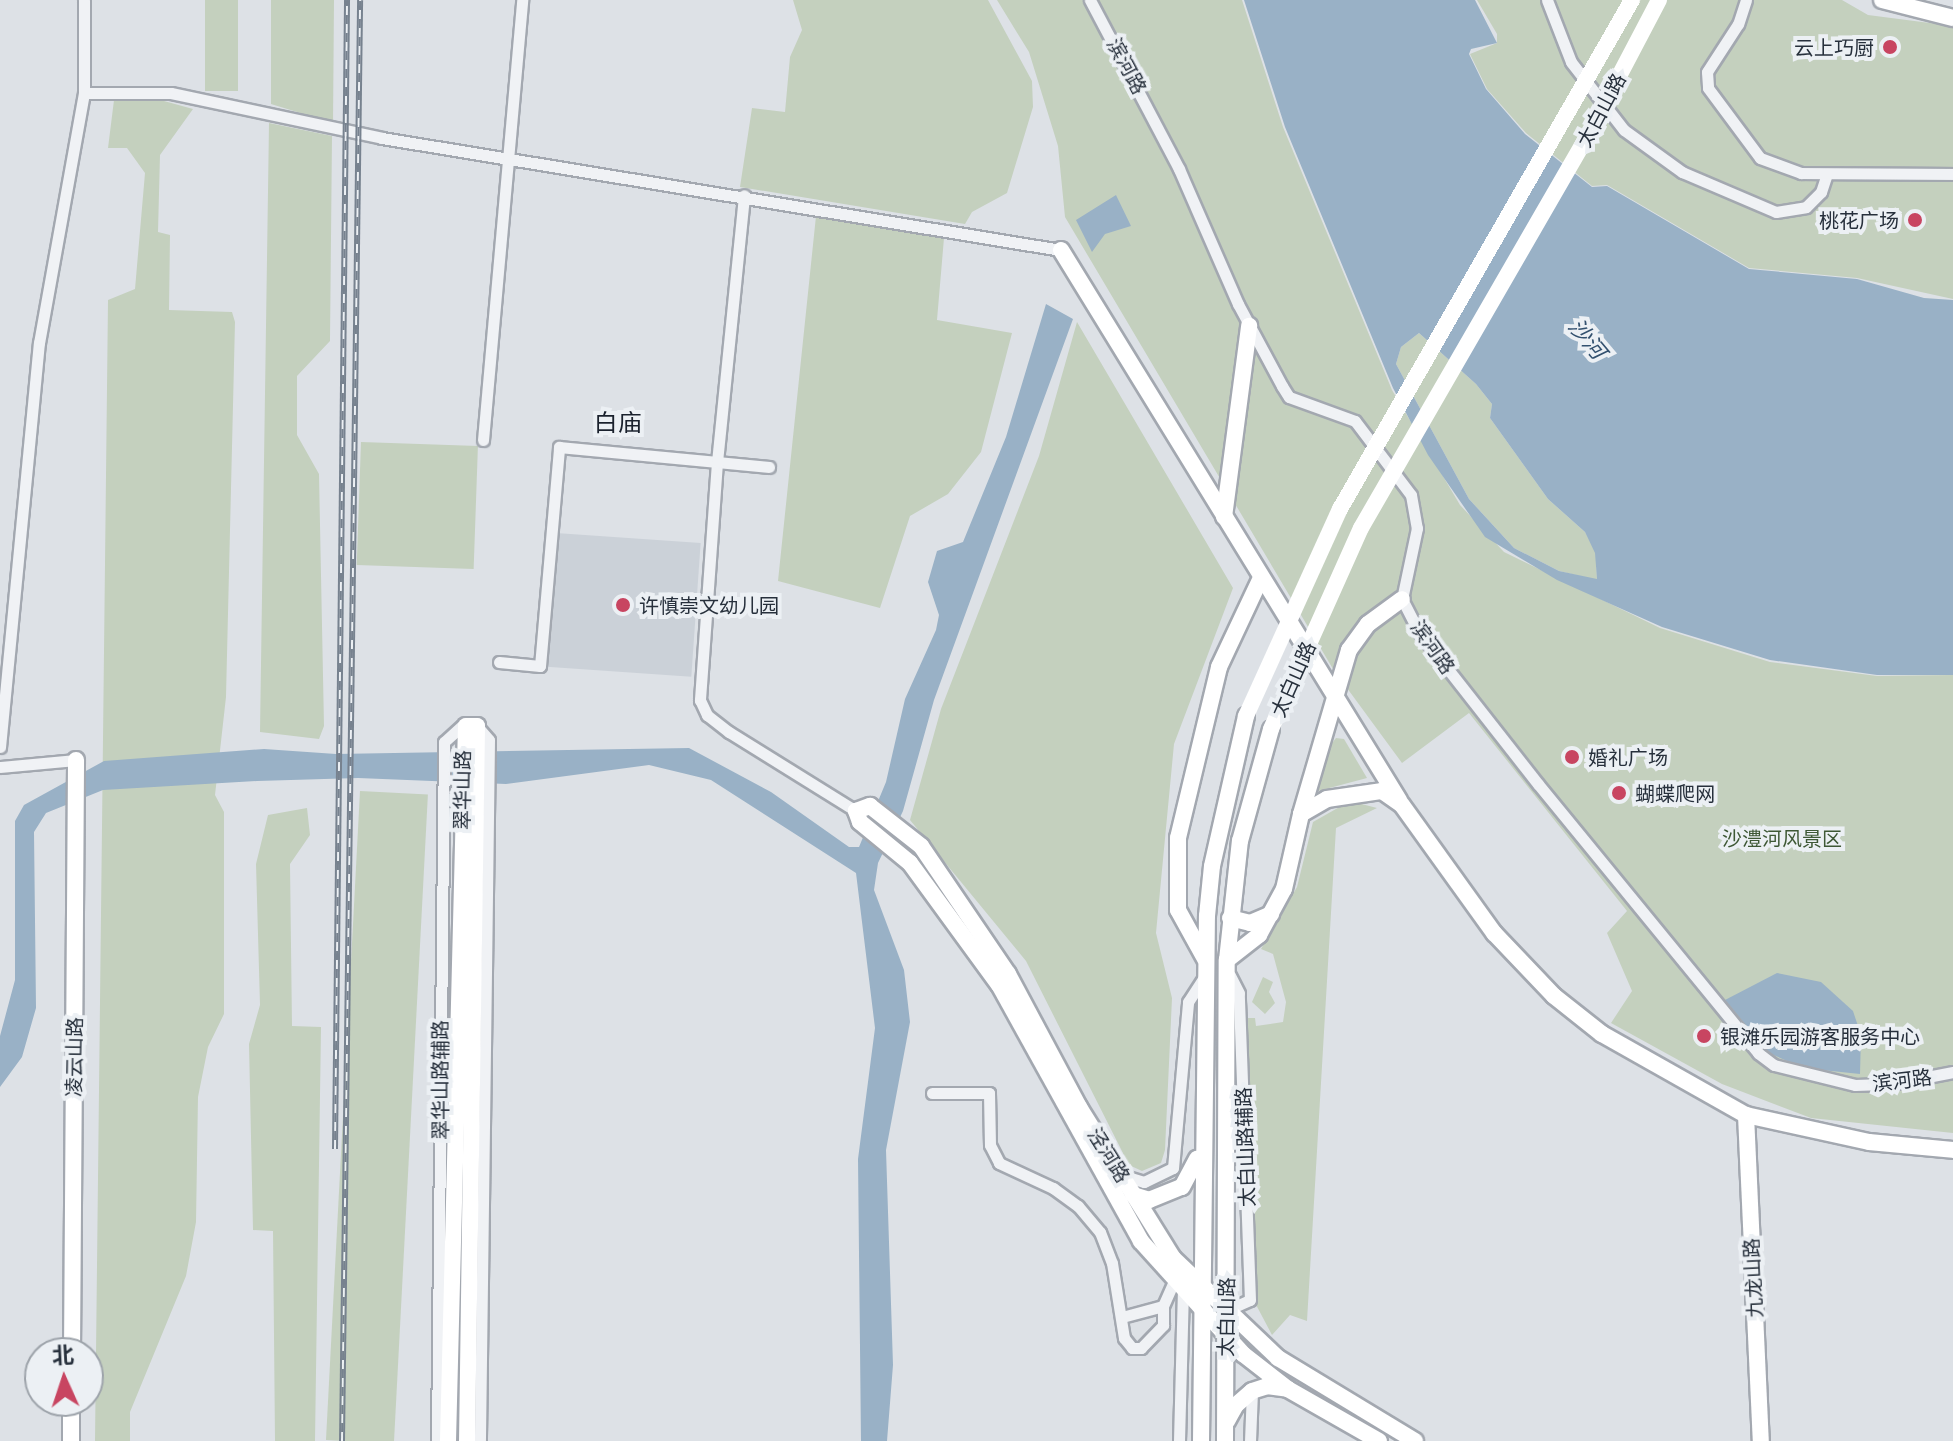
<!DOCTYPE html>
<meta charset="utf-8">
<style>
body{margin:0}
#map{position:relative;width:1953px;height:1441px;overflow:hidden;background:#dde1e6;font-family:"Archivo Narrow","Noto Sans SC",sans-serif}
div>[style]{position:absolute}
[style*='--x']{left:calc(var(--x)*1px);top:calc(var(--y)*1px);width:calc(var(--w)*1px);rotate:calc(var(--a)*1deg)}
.built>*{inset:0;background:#cbd1d8;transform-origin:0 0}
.green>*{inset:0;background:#c4d0be;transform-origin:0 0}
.water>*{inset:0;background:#99b1c6}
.roads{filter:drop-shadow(2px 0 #a3a8b0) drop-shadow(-2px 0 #a3a8b0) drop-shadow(0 2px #a3a8b0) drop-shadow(0 -2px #a3a8b0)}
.street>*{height:11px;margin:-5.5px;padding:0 5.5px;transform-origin:5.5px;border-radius:5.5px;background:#f0f2f5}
.secondary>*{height:16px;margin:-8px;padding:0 8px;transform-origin:8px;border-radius:8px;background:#fff}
.rail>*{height:6px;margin-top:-3px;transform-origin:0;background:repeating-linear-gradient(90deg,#ecf0f4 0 9px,#77828f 0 18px);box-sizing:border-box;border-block:2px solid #77828f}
.secondary-bridge>*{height:16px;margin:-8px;padding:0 8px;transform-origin:8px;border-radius:8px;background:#fff}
.dots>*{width:22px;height:22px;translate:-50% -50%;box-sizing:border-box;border:4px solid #ecf0f4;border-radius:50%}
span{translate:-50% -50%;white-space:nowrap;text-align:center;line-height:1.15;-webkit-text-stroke:8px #ecf0f4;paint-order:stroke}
.poi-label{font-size:20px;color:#27303c}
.right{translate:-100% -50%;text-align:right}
.left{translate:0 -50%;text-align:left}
.street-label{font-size:20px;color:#27303c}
.park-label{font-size:20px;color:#3e5835}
.water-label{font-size:22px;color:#33516f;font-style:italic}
.quarter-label{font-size:24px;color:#1a212d}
.north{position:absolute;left:24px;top:1337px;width:80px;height:80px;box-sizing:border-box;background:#ecf0f4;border:2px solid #9da3aa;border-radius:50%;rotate:357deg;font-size:22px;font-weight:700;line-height:32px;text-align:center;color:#27303c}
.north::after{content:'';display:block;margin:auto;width:28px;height:36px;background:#c84561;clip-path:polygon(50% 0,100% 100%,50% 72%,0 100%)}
</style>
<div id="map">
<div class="built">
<i style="left:556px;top:533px;width:145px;height:134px;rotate:4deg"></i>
</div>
<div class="green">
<i style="left:205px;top:0;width:33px;height:91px"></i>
<i style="clip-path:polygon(271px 0,334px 0,333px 123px,271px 104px)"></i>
<i style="clip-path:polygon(793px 0,988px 0,1032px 81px,1033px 107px,1007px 193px,972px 212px,965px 224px,740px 187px,752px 108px,785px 112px,790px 57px,802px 30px)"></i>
<i style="clip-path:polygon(997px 0,1242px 0,1283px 127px,1392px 390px,1460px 505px,1504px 552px,1660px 628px,1770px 662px,1877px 676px,1953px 675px,1953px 1133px,1811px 1118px,1722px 1084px,1611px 1023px,1632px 991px,1607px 933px,1627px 911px,1469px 713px,1402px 763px,1333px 669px,1065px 217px,1058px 146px,1029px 52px)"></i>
<i style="clip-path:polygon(1477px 0,1842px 0,1868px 15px,1953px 26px,1953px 299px,1857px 278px,1749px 268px,1607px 185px,1592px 186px,1526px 133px,1487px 89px,1470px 54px,1497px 43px,1497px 34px)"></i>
<i style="clip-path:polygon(114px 100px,164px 101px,193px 109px,160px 155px,158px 232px,170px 235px,169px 310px,232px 312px,235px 322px,226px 697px,215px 795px,224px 812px,224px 1014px,208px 1047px,198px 1097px,196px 1222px,186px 1276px,130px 1412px,130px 1441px,95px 1441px,108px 300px,135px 289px,145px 173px,127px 148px,108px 148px)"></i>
<i style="clip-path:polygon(269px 123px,332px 136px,330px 341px,297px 376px,297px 435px,319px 474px,324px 726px,319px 739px,260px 732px)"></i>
<i style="clip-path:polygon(816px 216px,944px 238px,937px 320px,1012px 333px,981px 452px,948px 494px,910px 516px,880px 608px,778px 581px)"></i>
<i style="clip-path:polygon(1077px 322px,1233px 588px,1174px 744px,1156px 933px,1172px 998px,1165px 1150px,1161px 1163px,1142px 1171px,1129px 1165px,1026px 961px,910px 820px,941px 709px,1039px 456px)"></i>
<i style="clip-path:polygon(1419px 333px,1476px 384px,1492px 404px,1490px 418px,1548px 499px,1585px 532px,1596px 553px,1597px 580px,1559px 571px,1514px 548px,1469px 499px,1396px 364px,1401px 347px)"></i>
<i style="left:361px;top:442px;width:117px;height:123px;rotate:2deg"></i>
<i style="clip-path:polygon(1336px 738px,1344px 739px,1367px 778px,1318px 791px,1315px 786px,1326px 751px)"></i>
<i style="left:360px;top:791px;width:68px;height:650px;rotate:3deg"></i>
<i style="clip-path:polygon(1350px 801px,1377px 808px,1336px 828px,1307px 1321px,1290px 1315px,1272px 1335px,1253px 1299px,1243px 1018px,1255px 1018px,1256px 1026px,1283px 1022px,1286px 1002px,1273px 954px,1261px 949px,1297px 887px,1313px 822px)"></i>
<i style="clip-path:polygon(307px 808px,310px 835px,290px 864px,292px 1026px,321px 1027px,315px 1441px,275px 1441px,273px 1231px,253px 1230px,249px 1044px,260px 1005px,256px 864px,268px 815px)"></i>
<i style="clip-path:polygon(1263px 977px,1273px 982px,1269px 992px,1275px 1003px,1265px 1014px,1252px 1002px)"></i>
</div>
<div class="water">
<i style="clip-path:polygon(evenodd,1244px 0,1475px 0,1497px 43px,1471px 49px,1469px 54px,1486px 89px,1525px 134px,1592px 187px,1607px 186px,1749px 269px,1857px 279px,1924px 298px,1953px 300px,1953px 675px,1877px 675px,1770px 660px,1662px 627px,1557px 580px,1485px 537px,1428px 455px,1393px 388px,1285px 127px,1244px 0,1419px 333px,1476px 384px,1492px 404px,1490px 418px,1548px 499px,1585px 532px,1595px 553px,1597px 579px,1559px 571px,1514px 548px,1469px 499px,1396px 364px,1401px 347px,1419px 333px)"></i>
<i style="clip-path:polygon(1116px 195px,1131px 226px,1105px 234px,1092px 252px,1076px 220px)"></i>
<i style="clip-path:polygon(1046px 304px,1073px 319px,934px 700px,903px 811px,878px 863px,874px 890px,904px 970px,910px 1022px,886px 1150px,893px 1365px,887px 1441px,861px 1441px,858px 1159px,875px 1028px,856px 873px,711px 780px,649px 765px,506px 784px,358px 778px,257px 781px,103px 790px,46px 813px,34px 832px,36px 1008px,22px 1057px,0 1087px,0 1036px,15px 980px,15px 821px,24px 805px,104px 761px,264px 749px,336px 754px,689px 748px,771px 792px,849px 847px,859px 847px,886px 782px,905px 699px,936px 630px,939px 615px,928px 582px,937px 551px,963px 542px,1006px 437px)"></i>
<i style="clip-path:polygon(1777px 973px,1821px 982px,1853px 1011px,1861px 1035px,1860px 1074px,1803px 1068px,1769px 1053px,1725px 1000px)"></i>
</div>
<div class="roads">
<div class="street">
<i style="--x:1090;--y:0;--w:191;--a:62.2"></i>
<i style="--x:1179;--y:169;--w:147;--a:66.4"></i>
<i style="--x:1238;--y:304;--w:93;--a:61.8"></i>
<i style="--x:1282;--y:386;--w:13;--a:58"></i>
<i style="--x:1289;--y:397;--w:70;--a:20"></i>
<i style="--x:1355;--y:421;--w:93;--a:52.9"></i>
<i style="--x:1411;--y:495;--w:34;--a:80"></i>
<i style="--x:1417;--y:528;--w:73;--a:101.9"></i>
<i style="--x:1402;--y:599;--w:36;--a:63"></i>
<i style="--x:1418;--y:631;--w:194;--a:51.9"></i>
<i style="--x:1538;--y:784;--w:348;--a:50.7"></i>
<i style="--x:1758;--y:1053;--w:20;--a:37"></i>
<i style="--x:1774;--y:1065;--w:83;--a:13.9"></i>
<i style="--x:1855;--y:1085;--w:36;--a:-2"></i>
<i style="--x:1891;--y:1084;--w:63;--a:-11"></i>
<i style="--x:1547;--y:0;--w:66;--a:68.8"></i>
<i style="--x:1571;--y:62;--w:86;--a:52.1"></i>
<i style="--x:1624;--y:130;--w:72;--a:35.9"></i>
<i style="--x:1682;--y:172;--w:102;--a:23.1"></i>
<i style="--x:1776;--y:212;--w:30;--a:-9"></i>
<i style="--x:1806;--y:207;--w:21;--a:-45"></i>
<i style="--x:1821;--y:192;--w:19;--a:-72"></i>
<i style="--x:1746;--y:0;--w:25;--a:108"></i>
<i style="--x:1738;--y:24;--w:57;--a:122.9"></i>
<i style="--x:1707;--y:72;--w:16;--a:86"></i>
<i style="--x:1708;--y:88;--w:87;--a:53.4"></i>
<i style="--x:1760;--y:158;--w:44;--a:20.1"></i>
<i style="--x:1801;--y:173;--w:152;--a:0.4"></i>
<i style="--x:84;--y:93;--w:87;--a:0"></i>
<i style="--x:171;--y:93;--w:216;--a:12"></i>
<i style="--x:382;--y:138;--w:688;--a:9.37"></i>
<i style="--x:483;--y:440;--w:442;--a:-84.9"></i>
<i style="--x:769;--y:467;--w:52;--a:-174.5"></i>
<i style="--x:717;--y:462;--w:239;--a:94.1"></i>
<i style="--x:700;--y:700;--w:17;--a:65"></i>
<i style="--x:707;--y:715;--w:28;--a:38"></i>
<i style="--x:729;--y:732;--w:150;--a:31.9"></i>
<i style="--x:499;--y:662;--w:41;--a:5.6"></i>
<i style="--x:540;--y:666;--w:220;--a:-85"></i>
<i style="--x:559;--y:447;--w:159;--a:5.4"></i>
<i style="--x:717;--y:462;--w:268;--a:-84.2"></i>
<i style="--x:477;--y:726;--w:18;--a:49"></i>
<i style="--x:489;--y:740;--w:701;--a:90.74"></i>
<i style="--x:0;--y:747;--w:406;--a:-84.5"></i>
<i style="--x:39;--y:343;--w:254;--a:-79.8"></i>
<i style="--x:84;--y:93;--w:93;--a:-90"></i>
<i style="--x:0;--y:767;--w:76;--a:-5.3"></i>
<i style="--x:932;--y:1093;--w:57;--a:0"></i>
<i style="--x:989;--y:1093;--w:52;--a:88.9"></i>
<i style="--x:990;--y:1145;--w:20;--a:63"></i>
<i style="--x:999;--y:1163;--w:60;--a:24.8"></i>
<i style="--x:1053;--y:1188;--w:31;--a:36"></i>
<i style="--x:1078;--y:1206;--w:34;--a:50"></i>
<i style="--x:1100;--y:1232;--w:33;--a:69"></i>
<i style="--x:1112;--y:1263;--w:76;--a:80.9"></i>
<i style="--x:1124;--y:1338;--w:13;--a:51"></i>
<i style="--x:1132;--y:1348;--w:9;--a:0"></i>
<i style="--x:1141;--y:1348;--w:32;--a:-46"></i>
<i style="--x:1163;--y:1325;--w:19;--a:-90"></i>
<i style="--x:1163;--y:1306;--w:27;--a:-66"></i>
<i style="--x:1121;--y:1175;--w:24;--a:17"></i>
<i style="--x:1144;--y:1182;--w:32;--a:-26"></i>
<i style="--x:1173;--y:1168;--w:167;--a:-84.8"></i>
<i style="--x:1188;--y:1002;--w:31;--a:-57"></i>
<i style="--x:1225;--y:1311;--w:27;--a:-24"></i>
<i style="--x:1250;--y:1300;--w:307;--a:-92.1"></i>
<i style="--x:1239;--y:993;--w:20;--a:-117"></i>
<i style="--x:1122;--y:1317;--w:42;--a:-15"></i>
<i style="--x:437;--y:1441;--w:699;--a:-89.43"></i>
<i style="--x:444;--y:742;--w:24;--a:-42"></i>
<i style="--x:1179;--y:1441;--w:149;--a:-88.5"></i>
<i style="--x:1250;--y:1441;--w:50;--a:-87.7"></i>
</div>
<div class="secondary">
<i style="--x:1882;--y:0;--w:73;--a:14.2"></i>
<i style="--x:1061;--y:250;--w:646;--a:58.43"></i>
<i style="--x:1224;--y:517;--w:193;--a:-82.5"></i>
<i style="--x:1301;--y:814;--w:171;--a:-73.7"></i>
<i style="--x:1349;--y:650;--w:32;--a:-54"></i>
<i style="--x:1368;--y:624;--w:42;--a:-36.3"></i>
<i style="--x:1230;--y:918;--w:21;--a:14"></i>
<i style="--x:1250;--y:923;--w:23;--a:-23"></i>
<i style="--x:1205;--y:959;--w:56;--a:-118.9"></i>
<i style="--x:1178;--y:910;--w:72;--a:-90"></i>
<i style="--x:1178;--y:838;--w:176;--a:-76.5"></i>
<i style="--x:1219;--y:667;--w:96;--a:-64.8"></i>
<i style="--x:1227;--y:960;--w:41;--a:-38"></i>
<i style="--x:1259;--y:935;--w:52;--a:-61.5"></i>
<i style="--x:1284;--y:889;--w:77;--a:-77.2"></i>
<i style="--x:1301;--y:814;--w:30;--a:-30"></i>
<i style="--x:1327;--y:799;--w:56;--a:-8.3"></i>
<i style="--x:1382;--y:791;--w:24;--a:35"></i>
<i style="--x:1402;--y:805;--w:158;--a:54.3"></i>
<i style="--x:1494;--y:933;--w:87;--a:46.4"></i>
<i style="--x:1554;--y:996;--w:61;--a:38.4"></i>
<i style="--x:1602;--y:1034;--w:165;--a:29.4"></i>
<i style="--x:1746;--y:1115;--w:126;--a:12.4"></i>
<i style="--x:1869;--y:1142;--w:84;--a:5.4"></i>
<i style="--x:1746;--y:1115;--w:326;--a:87.4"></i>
<i style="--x:1133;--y:1195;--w:17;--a:17"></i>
<i style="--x:1149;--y:1200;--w:35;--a:-22"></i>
<i style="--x:1182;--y:1187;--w:32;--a:-62"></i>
<i style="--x:72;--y:1353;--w:593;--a:-89.61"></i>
<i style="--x:1227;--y:1421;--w:18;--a:-61"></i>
<i style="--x:1236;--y:1405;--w:21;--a:-41"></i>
<i style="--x:1252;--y:1391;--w:16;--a:-18"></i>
<i style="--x:1267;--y:1386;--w:21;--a:8"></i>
<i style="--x:71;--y:1441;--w:40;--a:-90"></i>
<i style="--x:448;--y:1441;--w:715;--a:-88.56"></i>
<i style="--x:466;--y:726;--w:11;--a:0"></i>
<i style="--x:477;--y:726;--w:715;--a:90.8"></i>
<i style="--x:1201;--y:1441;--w:525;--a:-89.35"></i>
<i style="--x:1207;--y:916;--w:50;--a:-84.3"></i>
<i style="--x:1212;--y:866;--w:154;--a:-77.2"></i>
<i style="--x:1225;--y:1441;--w:481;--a:-89.8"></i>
<i style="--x:1227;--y:960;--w:120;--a:-83.8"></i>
<i style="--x:1240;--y:841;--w:116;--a:-74.5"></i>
<i style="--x:1379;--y:1441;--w:105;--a:-150.3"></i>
<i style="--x:1288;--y:1389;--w:57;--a:-142.1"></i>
<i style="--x:1243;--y:1354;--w:152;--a:-132.1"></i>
<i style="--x:1141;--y:1241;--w:293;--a:-119"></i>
<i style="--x:999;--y:985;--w:151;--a:-126.1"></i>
<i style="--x:910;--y:863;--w:65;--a:-140.6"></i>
<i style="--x:860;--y:822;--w:12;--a:-110"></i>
<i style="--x:856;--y:811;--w:15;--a:-20"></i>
<i style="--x:870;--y:806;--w:65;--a:38.1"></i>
<i style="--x:921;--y:846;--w:155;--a:55.8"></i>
<i style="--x:1008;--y:974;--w:151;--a:61.9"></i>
<i style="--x:1079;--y:1107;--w:178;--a:58.1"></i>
<i style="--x:1173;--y:1258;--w:145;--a:43.6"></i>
<i style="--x:1278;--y:1358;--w:160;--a:31.2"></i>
</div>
</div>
<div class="rail">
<i style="--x:335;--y:1149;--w:1149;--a:-89.4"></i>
<i style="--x:342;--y:1441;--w:1441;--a:-89.28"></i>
</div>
<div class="secondary-bridge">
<i style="--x:1246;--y:716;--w:227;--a:-65.6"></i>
<i style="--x:1340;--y:509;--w:587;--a:-60.16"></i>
<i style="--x:1271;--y:729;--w:220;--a:-65.9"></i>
<i style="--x:1361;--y:528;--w:449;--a:-60"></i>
<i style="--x:1586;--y:139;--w:157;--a:-62.3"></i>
</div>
<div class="dots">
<i style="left:1890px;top:47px;background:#c84561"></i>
<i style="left:1915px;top:220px;background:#c84561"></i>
<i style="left:623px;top:605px;background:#c84561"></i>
<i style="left:1572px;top:757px;background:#c84561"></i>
<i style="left:1619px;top:793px;background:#c84561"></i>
<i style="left:1704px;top:1036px;background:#c84561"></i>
</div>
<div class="poi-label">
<span class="right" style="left:1874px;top:47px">云上巧厨</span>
<span class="right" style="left:1899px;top:220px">桃花广场</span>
<span class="left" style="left:639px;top:605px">许慎崇文幼儿园</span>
<span class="left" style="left:1588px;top:757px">婚礼广场</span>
<span class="left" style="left:1635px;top:793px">蝴蝶爬网</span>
<span class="left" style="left:1720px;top:1036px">银滩乐园游客服务中心</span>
</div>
<div class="street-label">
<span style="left:1127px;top:66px;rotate:62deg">滨河路</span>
<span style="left:1601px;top:110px;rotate:-62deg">太白山路</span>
<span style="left:1433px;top:647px;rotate:55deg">滨河路</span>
<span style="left:1293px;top:679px;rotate:-66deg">太白山路</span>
<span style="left:462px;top:790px;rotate:-89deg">翠华山路</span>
<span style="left:74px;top:1057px;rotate:-89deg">凌云山路</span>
<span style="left:440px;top:1080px;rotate:-90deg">翠华山路辅路</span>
<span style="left:1902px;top:1080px;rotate:-7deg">滨河路</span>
<span style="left:1245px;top:1147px;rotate:-92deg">太白山路辅路</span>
<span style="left:1109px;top:1155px;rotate:58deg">泾河路</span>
<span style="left:1753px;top:1278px;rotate:-93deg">九龙山路</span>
<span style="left:1226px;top:1317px;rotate:-89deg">太白山路</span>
</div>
<div class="park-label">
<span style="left:1782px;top:838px">沙澧河风景区</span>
</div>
<div class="water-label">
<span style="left:1587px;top:339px;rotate:50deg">沙河</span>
</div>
<div class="quarter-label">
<span style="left:618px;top:423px">白庙</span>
</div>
<div class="north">北</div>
</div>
